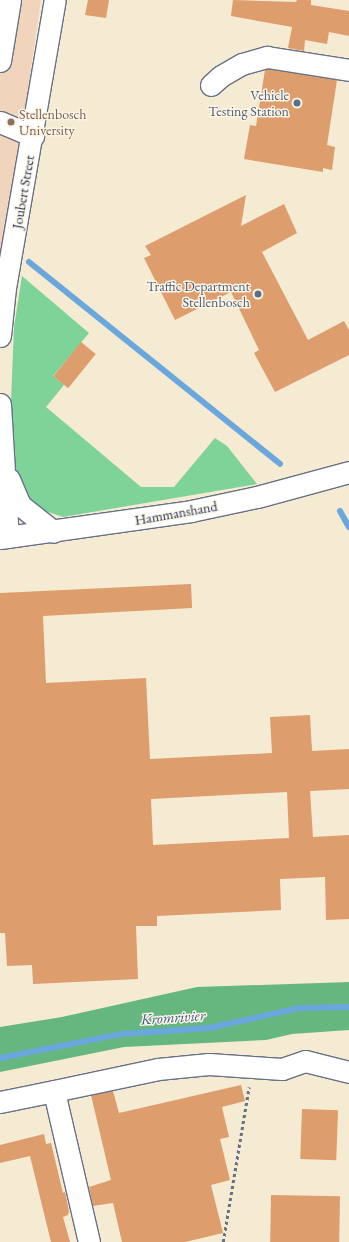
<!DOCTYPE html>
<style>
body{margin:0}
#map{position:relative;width:349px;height:1242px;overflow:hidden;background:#f5ead2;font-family:"EB Garamond",serif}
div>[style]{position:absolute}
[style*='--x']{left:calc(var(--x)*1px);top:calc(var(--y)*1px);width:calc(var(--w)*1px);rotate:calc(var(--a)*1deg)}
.built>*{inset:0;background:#f0d5bc}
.green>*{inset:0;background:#7ed498}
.forest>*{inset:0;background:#66b680}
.stream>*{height:6px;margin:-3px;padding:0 3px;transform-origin:3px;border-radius:3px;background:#6aa7dc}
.building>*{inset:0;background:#dd9d6d;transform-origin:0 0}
.path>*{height:2.5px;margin-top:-1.25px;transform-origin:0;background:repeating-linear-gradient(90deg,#677087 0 3px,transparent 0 6px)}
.roads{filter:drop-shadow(1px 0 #677087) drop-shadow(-1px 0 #677087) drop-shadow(0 1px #677087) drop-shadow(0 -1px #677087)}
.minor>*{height:21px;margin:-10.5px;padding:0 10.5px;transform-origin:10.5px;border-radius:10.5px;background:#fff}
.dots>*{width:11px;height:11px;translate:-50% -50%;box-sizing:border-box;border:2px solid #fcf5e5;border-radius:50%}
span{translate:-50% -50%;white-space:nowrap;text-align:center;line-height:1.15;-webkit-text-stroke:3px #fcf5e5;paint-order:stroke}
.service-label{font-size:14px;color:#4e5e75}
.right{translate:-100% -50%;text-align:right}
.education-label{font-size:14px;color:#785e54}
.left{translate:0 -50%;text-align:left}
.street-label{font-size:14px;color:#1b2f5e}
.water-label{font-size:15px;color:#37598a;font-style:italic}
</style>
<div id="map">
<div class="built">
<i style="clip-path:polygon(0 0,41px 0,0 276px)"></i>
</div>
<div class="green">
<i style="clip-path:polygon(22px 276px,89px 333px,53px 376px,64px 385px,46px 407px,141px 487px,174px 487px,215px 438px,227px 446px,257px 484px,63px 517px,42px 510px,28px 498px,15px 469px,11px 401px,14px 327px)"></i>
</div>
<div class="forest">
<i style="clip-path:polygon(349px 982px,349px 1030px,292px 1034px,266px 1040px,124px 1047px,0 1072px,0 1027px,62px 1017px,197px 987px)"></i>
</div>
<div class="stream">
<i style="--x:29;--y:262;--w:322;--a:38.8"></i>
<i style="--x:340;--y:511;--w:18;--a:61"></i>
<i style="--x:0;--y:1058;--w:123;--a:-11.2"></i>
<i style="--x:121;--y:1034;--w:88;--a:-3.9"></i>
<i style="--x:209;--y:1028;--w:92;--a:-12.5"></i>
<i style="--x:299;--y:1008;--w:50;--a:-1.1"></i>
</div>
<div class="building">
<i style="clip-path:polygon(88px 0,109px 0,106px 18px,85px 15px)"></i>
<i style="clip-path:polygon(233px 0,296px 2px,297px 0,311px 0,311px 5px,349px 11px,349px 36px,329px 32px,327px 44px,305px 40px,304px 51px,288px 48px,292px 27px,231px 16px)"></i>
<i style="clip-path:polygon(268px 69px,337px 80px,327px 145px,335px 147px,332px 170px,323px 168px,323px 172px,244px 159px,250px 125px,256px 126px,265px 70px)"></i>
<i style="clip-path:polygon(246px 195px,241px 226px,284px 204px,297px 233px,262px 252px,308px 340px,344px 321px,349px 330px,349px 355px,275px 392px,254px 353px,259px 350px,231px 292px,175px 320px,144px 258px,151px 255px,145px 246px)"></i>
<i style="left:81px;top:342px;width:19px;height:44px;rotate:39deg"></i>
<i style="clip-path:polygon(evenodd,191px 584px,192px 608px,43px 616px,46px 683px,146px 678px,150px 759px,272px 753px,270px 717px,310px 715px,312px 751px,349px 749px,349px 789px,310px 791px,313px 837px,349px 835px,349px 919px,326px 920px,325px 877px,280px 879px,281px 910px,157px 916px,157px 926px,136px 926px,138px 979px,33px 984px,32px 965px,7px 966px,5px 933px,0 933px,0 593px,191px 584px,287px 792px,289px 838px,153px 845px,151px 799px,287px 792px)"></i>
<i style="clip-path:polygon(241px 1085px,245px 1101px,222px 1107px,229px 1137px,220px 1139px,230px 1180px,211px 1185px,223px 1233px,185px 1242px,122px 1242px,113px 1203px,93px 1206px,89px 1187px,111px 1180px,91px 1095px,113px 1091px,119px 1113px)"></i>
<i style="left:302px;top:1109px;width:36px;height:50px;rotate:2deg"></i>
<i style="clip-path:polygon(44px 1134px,46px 1144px,51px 1143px,63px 1193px,65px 1192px,69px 1211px,68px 1215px,63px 1217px,70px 1242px,51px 1242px,30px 1156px,0 1163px,0 1145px)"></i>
<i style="left:271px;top:1195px;width:69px;height:47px;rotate:1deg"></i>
</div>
<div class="path">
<i style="--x:223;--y:1242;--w:157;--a:-80.5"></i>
</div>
<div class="roads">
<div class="minor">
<i style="--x:0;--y:61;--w:62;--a:-80.7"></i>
<i style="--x:211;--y:85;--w:13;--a:-42"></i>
<i style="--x:221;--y:76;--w:24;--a:-30"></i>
<i style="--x:242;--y:64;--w:26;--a:-16"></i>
<i style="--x:267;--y:57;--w:83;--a:9"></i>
<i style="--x:0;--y:122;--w:36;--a:23"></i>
<i style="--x:0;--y:336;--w:48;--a:-84.1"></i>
<i style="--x:5;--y:288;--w:292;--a:-80.2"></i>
<i style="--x:0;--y:404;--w:133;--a:86.6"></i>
<i style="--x:9;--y:479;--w:28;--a:67"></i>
<i style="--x:20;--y:505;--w:43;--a:38.5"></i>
<i style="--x:0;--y:538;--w:193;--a:-8"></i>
<i style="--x:191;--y:511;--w:67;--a:-12"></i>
<i style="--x:257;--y:497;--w:95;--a:-15.2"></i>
<i style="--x:0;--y:1102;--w:55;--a:-11.5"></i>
<i style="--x:89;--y:1242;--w:155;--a:-103.1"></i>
<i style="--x:54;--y:1091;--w:106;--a:-11.9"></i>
<i style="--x:158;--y:1069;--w:51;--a:-5.6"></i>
<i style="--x:209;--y:1064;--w:73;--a:3.9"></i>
<i style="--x:282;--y:1069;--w:24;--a:-19"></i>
<i style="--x:305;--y:1061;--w:45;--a:14"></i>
</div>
</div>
<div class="dots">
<i style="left:297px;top:103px;background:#5c6f8a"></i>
<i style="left:11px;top:122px;background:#8d6e63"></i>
<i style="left:258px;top:294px;background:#5c6f8a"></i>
</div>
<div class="service-label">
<span class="right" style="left:289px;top:103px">Vehicle<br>Testing Station</span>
<span class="right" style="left:250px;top:294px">Traffic Department<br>Stellenbosch</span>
</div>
<div class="education-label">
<span class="left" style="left:19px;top:122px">Stellenbosch<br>University</span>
</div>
<div class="street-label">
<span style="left:23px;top:192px;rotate:-80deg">Joubert Street</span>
<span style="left:176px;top:513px;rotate:-10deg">Hammanshand</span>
</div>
<div class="water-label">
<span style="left:173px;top:1017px;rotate:-4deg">Kromrivier</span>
</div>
</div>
